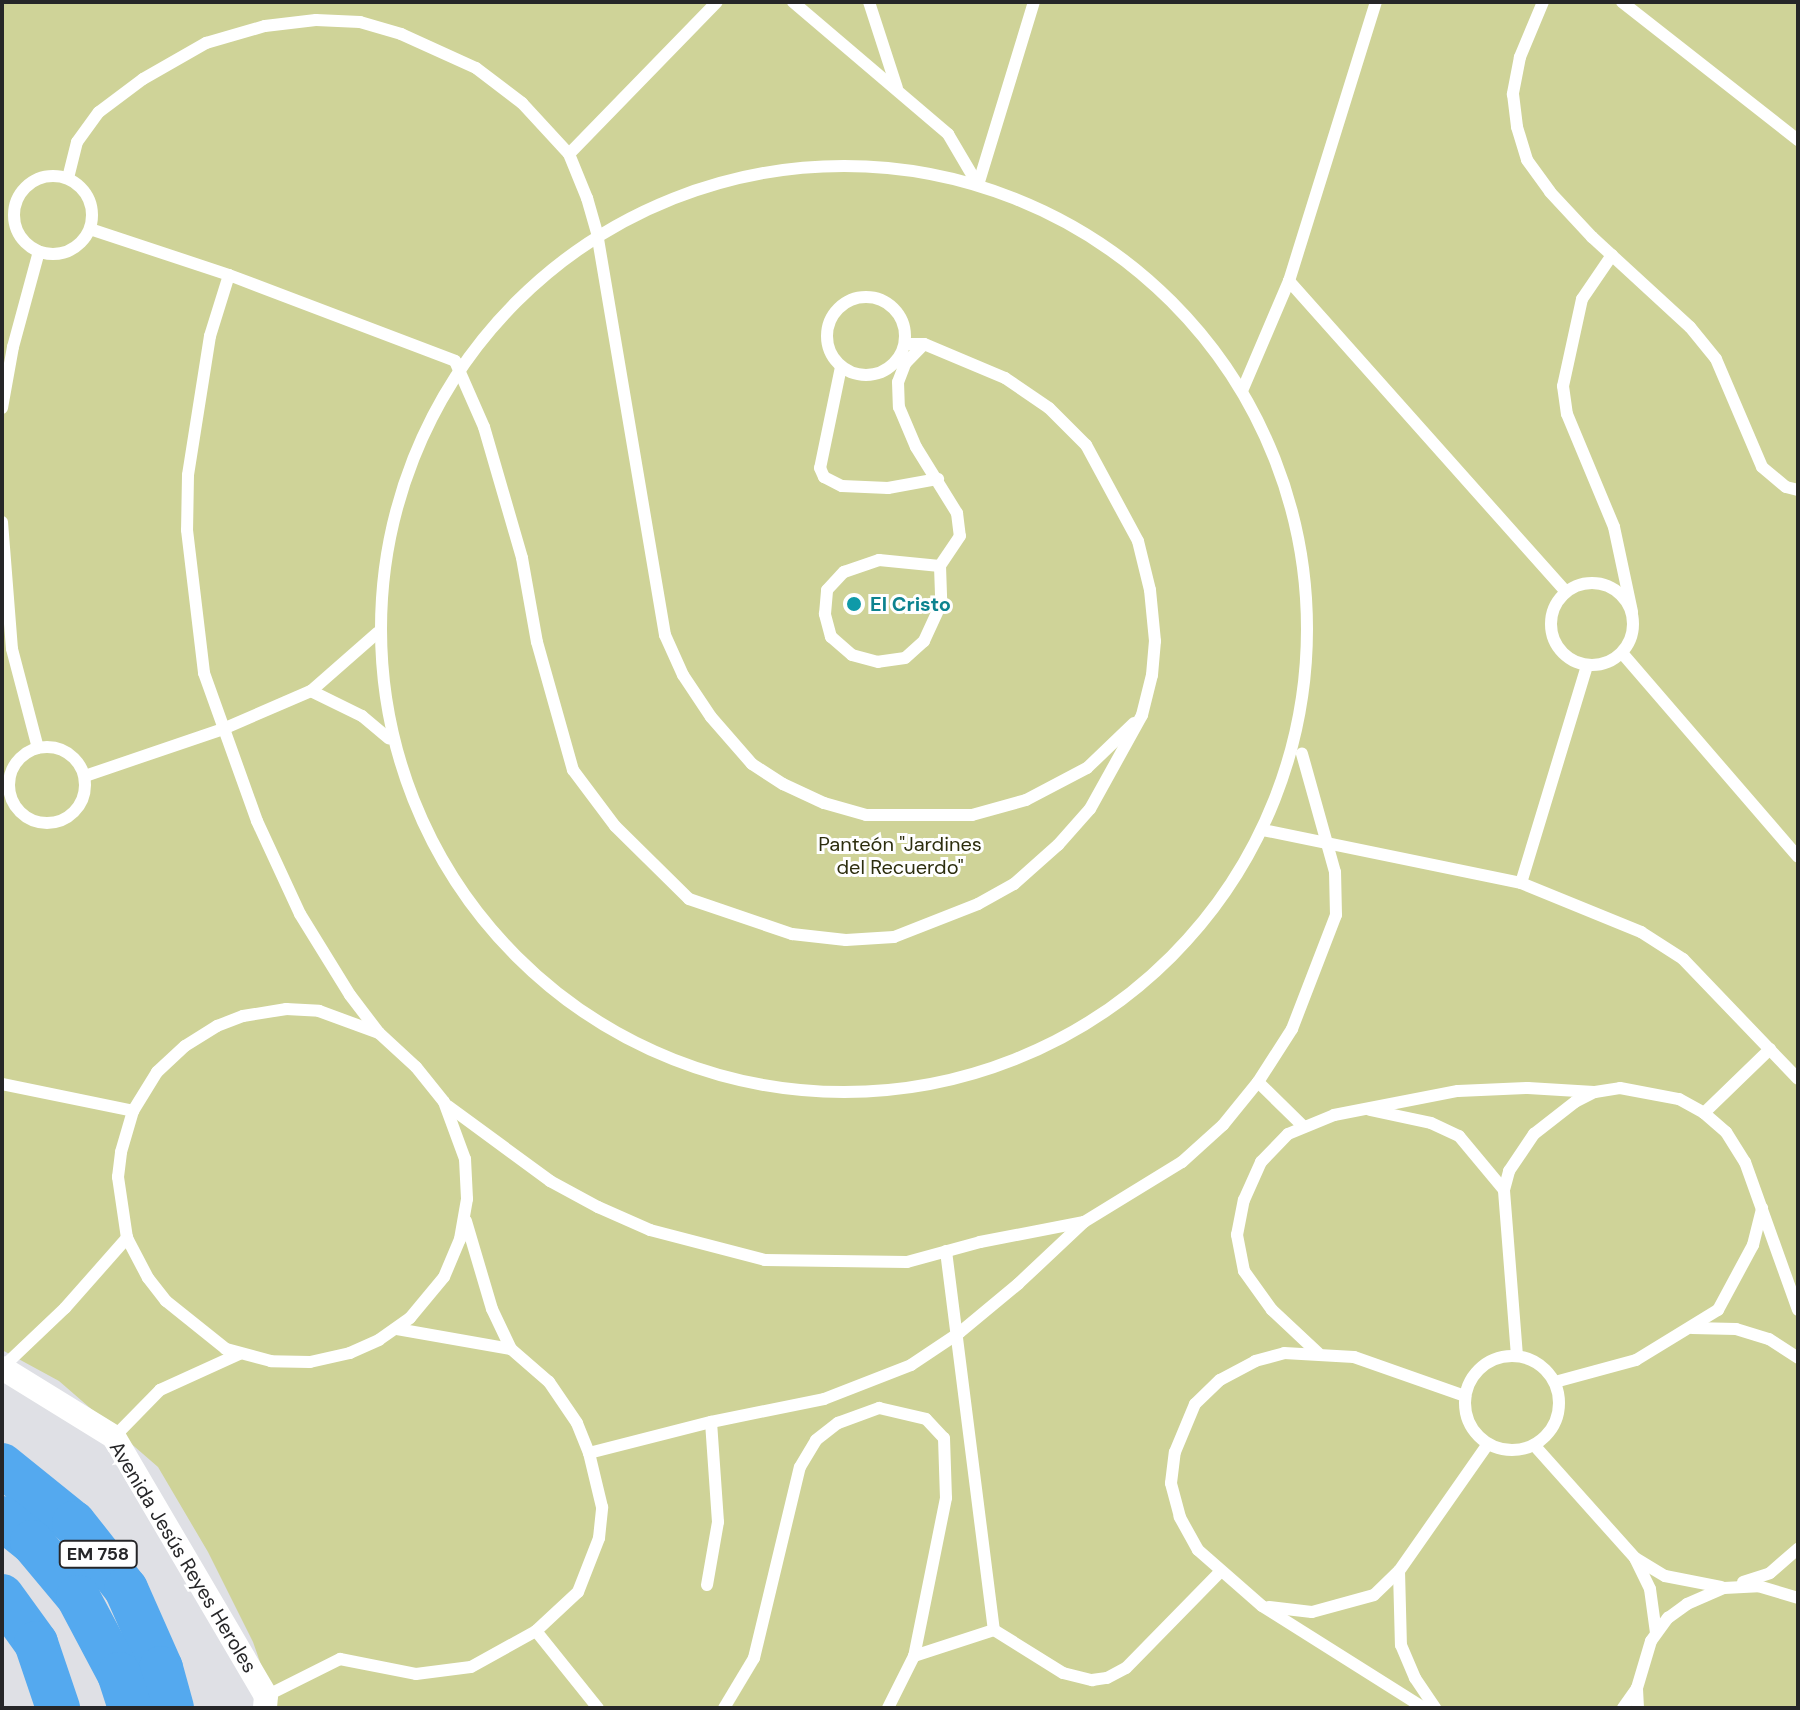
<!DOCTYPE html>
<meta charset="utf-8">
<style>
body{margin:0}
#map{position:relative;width:1800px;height:1710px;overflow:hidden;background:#dfe0e5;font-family:"DM Sans",sans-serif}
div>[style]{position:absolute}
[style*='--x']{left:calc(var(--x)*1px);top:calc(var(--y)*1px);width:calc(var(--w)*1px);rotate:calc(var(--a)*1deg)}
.green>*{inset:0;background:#cfd398}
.lane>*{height:12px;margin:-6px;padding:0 6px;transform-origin:6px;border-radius:6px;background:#fff}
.lane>.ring{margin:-6px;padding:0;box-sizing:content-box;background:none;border:12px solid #fff;border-radius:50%}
.street>*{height:24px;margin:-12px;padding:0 12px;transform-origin:12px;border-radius:12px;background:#fff}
.highway>*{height:44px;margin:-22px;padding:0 22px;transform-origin:22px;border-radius:22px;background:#54a9ef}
.dots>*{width:22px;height:22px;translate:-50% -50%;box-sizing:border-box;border:4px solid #fff;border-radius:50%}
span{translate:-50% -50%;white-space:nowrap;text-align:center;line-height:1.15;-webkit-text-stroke:6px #fff;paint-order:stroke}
.shield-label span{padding:2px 6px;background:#fff;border:2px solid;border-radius:6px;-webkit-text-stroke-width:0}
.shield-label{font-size:18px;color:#262628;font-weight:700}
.culture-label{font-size:20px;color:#0d838f;font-weight:700}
.left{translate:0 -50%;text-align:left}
.park-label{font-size:20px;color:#2d2e0e}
.street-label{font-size:20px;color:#262628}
.frame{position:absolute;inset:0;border:4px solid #262628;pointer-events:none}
</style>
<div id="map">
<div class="green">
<i style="clip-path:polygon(2px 2px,1798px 2px,1798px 1708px,276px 1708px,253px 1642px,208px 1552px,158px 1467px,59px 1381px,2px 1350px)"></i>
</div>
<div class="lane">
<i style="--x:793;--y:2;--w:204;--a:40.4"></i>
<i style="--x:948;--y:134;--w:59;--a:59.5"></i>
<i style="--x:869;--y:2;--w:90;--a:72"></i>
<i style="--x:1543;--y:2;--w:60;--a:112.7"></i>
<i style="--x:1520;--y:57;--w:38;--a:101"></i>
<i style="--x:1513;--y:94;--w:33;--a:83"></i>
<i style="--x:1517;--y:127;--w:34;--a:73"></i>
<i style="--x:1527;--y:160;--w:39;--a:54"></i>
<i style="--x:1550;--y:192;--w:62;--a:47"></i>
<i style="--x:1592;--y:237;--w:133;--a:42.6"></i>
<i style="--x:1690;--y:327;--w:41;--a:50.9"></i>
<i style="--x:1716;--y:359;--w:117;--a:66.9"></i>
<i style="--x:1762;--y:467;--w:31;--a:40"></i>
<i style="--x:1786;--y:487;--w:12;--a:14"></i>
<i style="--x:1622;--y:2;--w:224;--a:38.1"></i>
<i style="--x:569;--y:154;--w:212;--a:-45.8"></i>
<i class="ring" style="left:381px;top:166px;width:914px;height:914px"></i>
<i class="ring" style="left:14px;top:176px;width:66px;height:66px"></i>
<i style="--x:68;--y:178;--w:37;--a:-76"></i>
<i style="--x:77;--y:142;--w:37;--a:-54"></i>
<i style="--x:99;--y:112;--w:55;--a:-36.9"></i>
<i style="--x:143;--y:79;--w:73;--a:-29.7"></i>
<i style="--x:206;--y:43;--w:61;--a:-16.1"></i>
<i style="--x:265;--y:26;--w:51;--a:-6.7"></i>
<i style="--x:316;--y:20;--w:44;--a:2.6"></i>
<i style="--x:360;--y:22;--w:43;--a:16.3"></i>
<i style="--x:401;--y:34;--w:82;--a:24.4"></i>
<i style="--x:476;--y:68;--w:58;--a:37.3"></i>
<i style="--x:522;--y:103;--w:69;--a:47.3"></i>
<i style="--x:569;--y:154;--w:48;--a:67.8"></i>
<i style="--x:587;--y:198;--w:36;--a:74"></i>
<i style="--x:597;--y:233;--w:408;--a:80.4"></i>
<i style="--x:665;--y:635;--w:44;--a:65.8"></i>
<i style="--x:683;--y:675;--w:50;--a:56.3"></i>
<i style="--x:711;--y:717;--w:62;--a:48.9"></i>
<i style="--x:752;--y:764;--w:37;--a:33"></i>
<i style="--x:783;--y:784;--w:45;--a:24.9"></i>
<i style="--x:824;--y:803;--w:44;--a:15.9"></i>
<i style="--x:866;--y:815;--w:106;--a:0"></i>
<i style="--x:972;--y:815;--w:56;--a:-15.5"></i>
<i style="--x:1026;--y:800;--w:69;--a:-27.7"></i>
<i style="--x:1087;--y:768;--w:65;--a:-43.8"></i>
<i style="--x:978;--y:185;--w:191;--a:-73"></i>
<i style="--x:90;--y:229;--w:146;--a:18.3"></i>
<i style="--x:229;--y:275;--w:242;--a:20.8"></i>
<i style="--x:455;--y:361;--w:72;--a:66.3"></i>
<i style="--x:484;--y:427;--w:136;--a:73.8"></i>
<i style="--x:522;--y:558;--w:85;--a:79.9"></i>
<i style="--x:537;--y:642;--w:133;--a:74.3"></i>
<i style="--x:573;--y:770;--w:70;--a:53.1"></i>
<i style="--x:615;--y:826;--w:104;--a:44.6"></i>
<i style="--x:689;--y:899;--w:109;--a:18.8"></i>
<i style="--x:792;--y:934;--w:54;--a:6.3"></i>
<i style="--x:846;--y:940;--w:48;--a:-3.6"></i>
<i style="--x:894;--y:937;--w:90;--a:-21.4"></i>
<i style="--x:978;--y:904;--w:41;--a:-29.1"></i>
<i style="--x:1014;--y:884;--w:59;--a:-41.6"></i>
<i style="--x:1058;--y:845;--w:48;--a:-48.4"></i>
<i style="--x:1090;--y:809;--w:107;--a:-61"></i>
<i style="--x:1142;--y:715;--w:41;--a:-76"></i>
<i style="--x:1152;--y:675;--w:34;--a:-85"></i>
<i style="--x:1155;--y:641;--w:51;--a:-95.6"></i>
<i style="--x:1150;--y:590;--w:50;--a:-103.8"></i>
<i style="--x:1138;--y:541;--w:109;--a:-118.4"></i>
<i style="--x:1086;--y:445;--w:52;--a:-135"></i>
<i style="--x:1049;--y:408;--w:53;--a:-145.7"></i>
<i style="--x:1005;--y:378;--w:88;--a:-157.2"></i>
<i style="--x:924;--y:344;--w:19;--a:180"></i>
<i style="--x:1612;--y:255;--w:53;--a:124.3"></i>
<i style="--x:1582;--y:299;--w:89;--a:102.3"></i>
<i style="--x:1563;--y:386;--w:28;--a:82"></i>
<i style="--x:1567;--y:414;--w:122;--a:67.4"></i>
<i style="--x:1614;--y:527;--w:87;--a:78"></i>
<i style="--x:229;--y:275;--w:64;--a:107.3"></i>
<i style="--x:210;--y:336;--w:141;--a:99"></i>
<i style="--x:188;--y:475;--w:55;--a:91"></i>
<i style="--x:187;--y:530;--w:144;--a:83.2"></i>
<i style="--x:204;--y:673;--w:157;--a:70.3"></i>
<i style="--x:257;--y:821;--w:102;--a:65.2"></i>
<i style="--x:300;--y:914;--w:95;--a:58.3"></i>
<i style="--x:350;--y:995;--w:48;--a:52.7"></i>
<i style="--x:379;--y:1033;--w:50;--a:42.6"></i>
<i style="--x:416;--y:1067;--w:45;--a:51.3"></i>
<i style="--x:444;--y:1102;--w:61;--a:69.8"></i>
<i style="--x:465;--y:1159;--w:40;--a:87.1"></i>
<i style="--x:467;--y:1199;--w:41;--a:99.9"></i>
<i style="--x:460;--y:1239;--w:41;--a:112.8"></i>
<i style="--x:444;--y:1277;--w:53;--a:129.7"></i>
<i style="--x:410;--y:1318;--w:38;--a:145"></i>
<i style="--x:379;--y:1340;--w:32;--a:156"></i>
<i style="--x:350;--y:1353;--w:41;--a:167.3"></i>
<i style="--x:310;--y:1362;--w:39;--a:-179"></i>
<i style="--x:271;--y:1361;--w:47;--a:-165.1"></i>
<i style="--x:226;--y:1349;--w:77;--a:-141.3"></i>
<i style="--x:166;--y:1301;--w:29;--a:-128"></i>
<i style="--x:148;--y:1278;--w:45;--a:-117.7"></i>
<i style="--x:127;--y:1238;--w:62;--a:-98.4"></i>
<i style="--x:118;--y:1177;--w:25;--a:-83"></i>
<i style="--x:121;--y:1152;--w:43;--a:-73.7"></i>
<i style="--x:133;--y:1111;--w:46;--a:-58.4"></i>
<i style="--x:157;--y:1072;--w:38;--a:-43"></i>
<i style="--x:185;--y:1046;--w:38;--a:-32"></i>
<i style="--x:217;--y:1026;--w:28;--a:-21"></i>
<i style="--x:243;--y:1016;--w:44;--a:-9.2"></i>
<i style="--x:286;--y:1009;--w:33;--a:3"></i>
<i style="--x:319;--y:1011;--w:64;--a:20.1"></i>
<i style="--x:1289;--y:281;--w:416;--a:48.3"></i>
<i class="ring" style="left:827px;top:297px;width:66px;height:66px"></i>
<i style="--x:924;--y:344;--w:28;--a:134"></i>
<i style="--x:905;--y:364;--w:19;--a:111"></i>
<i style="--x:898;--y:382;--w:25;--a:88"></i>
<i style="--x:899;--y:407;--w:43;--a:67"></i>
<i style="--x:916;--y:447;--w:78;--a:58.2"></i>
<i style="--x:957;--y:513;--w:23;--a:83"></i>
<i style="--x:960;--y:536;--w:36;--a:124"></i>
<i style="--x:940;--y:566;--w:38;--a:88"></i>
<i style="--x:941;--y:604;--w:41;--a:114.7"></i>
<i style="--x:924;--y:641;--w:25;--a:138"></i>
<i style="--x:905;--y:658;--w:27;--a:172"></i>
<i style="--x:878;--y:662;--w:27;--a:-165"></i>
<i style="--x:852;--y:655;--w:28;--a:-139"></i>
<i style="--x:831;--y:637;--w:24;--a:-105"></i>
<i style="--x:825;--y:614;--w:24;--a:-85"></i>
<i style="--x:827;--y:590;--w:25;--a:-47"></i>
<i style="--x:844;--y:572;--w:37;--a:-19"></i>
<i style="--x:879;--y:560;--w:61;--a:5.6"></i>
<i style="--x:841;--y:367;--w:103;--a:101.7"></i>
<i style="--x:820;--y:468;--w:10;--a:66"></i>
<i style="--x:824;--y:477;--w:20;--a:27"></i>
<i style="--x:842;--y:486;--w:46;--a:2.5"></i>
<i style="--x:888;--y:488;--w:51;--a:-10.2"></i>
<i style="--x:1242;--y:391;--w:120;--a:-66.9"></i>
<i style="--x:1289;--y:281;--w:292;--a:-72.7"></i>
<i style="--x:2;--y:408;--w:62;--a:-79.8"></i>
<i style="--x:13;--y:347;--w:99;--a:-74.8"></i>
<i style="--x:2;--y:522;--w:127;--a:85.5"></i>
<i style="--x:12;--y:649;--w:102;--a:75.3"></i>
<i class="ring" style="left:1551px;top:583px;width:70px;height:70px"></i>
<i style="--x:1622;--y:653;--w:269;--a:49.2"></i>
<i style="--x:311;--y:691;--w:57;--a:26.1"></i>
<i style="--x:362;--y:716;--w:35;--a:40"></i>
<i class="ring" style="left:9px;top:747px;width:64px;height:64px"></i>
<i style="--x:85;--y:776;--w:146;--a:-18.8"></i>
<i style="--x:223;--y:729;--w:96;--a:-23.4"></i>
<i style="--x:311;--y:691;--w:88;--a:-41.3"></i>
<i style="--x:1263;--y:830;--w:263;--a:11.6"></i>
<i style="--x:1521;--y:883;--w:130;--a:22.2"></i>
<i style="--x:1641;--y:932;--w:50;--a:32.7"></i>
<i style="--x:1683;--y:959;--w:166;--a:46.2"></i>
<i style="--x:1521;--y:883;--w:227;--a:-73.1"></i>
<i style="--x:1258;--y:1082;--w:64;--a:44.4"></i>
<i style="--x:2;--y:1084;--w:134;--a:11.6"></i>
<i style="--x:448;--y:1106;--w:127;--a:36.3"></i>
<i style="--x:550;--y:1181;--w:55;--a:28.4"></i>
<i style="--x:598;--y:1207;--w:57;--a:23.9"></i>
<i style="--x:650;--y:1230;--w:119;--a:14.6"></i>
<i style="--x:765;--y:1260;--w:142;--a:0.8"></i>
<i style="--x:907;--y:1262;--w:76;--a:-15.3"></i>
<i style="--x:980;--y:1242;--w:106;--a:-10.9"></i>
<i style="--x:1370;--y:1110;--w:62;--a:12"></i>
<i style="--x:1431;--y:1123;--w:31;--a:25"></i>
<i style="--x:1459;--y:1136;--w:70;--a:50.2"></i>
<i style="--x:1704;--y:1113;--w:92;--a:-44.1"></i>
<i style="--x:946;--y:1251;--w:382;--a:82.8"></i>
<i style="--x:994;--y:1630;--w:81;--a:31.9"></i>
<i style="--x:1063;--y:1673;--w:30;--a:14"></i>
<i style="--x:1092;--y:1680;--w:15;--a:-8"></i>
<i style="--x:1107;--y:1678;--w:21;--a:-28"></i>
<i style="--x:1126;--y:1668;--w:134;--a:-45.6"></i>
<i style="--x:1692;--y:1328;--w:44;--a:1.3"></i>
<i style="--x:1736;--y:1329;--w:34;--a:17"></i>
<i style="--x:1769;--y:1339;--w:35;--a:33"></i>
<i style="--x:397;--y:1329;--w:116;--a:10"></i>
<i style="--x:1318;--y:1353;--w:63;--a:-136.9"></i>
<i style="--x:1272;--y:1310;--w:48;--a:-125.7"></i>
<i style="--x:1244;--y:1271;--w:37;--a:-101"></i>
<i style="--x:1237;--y:1235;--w:36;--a:-79"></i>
<i style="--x:1244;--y:1200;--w:42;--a:-65.9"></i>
<i style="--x:1261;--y:1162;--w:39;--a:-46"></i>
<i style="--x:1288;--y:1134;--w:50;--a:-22.4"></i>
<i style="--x:1334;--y:1115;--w:126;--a:-11"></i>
<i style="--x:1458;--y:1091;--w:70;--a:-2.5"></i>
<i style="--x:1528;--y:1088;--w:66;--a:3.5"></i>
<i class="ring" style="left:1465px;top:1356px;width:82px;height:82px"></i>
<i style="--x:1517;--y:1356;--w:167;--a:-94.5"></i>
<i style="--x:1504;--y:1190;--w:20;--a:-75"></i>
<i style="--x:1509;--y:1171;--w:45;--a:-56"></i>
<i style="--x:1534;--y:1134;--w:52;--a:-38"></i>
<i style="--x:1575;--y:1102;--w:22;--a:-27"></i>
<i style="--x:1595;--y:1092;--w:25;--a:-9"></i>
<i style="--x:1620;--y:1088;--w:60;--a:10.6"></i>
<i style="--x:1679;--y:1099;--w:29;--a:29"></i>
<i style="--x:1704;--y:1113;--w:29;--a:41"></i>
<i style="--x:1726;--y:1132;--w:36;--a:58"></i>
<i style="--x:1745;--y:1162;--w:157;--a:70.3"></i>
<i style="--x:2;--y:1368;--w:87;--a:-43.6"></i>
<i style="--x:65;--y:1308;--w:94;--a:-48.5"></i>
<i style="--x:1555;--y:1382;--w:84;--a:-15.2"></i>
<i style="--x:1636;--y:1360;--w:96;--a:-31.4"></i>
<i style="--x:1718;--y:1310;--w:74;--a:-61.7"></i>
<i style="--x:1753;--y:1245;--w:38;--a:-76"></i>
<i style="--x:114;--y:1437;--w:66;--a:-45.6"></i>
<i style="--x:160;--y:1390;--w:87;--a:-24.5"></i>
<i style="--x:1534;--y:1445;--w:152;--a:48.2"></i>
<i style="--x:1635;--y:1558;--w:34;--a:64"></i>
<i style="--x:1650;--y:1589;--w:44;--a:82.2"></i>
<i style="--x:589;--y:1453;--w:126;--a:-14.3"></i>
<i style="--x:711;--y:1422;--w:115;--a:-11.5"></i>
<i style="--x:824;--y:1399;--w:93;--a:-21.3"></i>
<i style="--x:911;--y:1365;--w:58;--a:-33.7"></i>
<i style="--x:959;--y:1333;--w:77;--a:-39.7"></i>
<i style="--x:1018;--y:1284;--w:91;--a:-43.2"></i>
<i style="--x:1084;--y:1222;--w:115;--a:-31.5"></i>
<i style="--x:1182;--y:1162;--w:55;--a:-42.1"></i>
<i style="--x:1223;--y:1125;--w:55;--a:-50.9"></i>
<i style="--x:1258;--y:1082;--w:63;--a:-57.3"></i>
<i style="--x:1292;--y:1029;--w:122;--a:-68.9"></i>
<i style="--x:1336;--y:915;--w:43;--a:-91.3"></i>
<i style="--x:1335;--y:872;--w:123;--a:-105.6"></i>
<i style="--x:1635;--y:1558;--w:35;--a:31"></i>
<i style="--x:1665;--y:1576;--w:57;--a:11.1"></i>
<i style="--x:1399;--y:1571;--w:74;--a:88.5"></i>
<i style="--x:1401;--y:1645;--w:36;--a:67"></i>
<i style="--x:1415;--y:1678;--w:36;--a:56"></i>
<i style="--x:1743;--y:1582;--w:28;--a:-18"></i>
<i style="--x:1770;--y:1573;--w:37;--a:-41"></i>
<i style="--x:707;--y:1585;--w:64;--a:-80.1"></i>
<i style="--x:718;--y:1522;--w:100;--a:-94"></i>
<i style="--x:1269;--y:1607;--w:43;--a:6.6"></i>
<i style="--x:1312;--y:1612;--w:64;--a:-15.3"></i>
<i style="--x:1374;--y:1595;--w:35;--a:-44"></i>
<i style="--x:1399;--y:1571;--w:155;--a:-55"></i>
<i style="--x:536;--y:1631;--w:99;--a:51.2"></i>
<i style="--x:266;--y:1696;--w:83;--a:-26.6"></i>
<i style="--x:340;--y:1659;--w:77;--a:11.2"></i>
<i style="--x:416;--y:1674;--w:55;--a:-7.3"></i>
<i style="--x:471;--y:1667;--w:74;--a:-29"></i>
<i style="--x:536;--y:1631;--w:57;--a:-42.9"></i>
<i style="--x:578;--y:1592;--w:58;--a:-68.7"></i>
<i style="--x:599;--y:1538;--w:31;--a:-84"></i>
<i style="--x:602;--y:1507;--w:56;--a:-103.5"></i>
<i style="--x:589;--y:1453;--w:32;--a:-112"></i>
<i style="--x:577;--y:1423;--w:50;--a:-124.3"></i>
<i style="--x:549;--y:1382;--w:50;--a:-139"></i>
<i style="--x:511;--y:1349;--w:44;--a:-115.4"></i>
<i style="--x:492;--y:1309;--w:92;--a:-106.5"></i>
<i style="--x:724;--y:1708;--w:58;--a:-59"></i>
<i style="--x:754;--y:1658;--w:196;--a:-76.5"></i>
<i style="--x:800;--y:1467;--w:31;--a:-59"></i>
<i style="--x:816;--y:1440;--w:28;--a:-38"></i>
<i style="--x:838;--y:1423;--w:44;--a:-20.1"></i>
<i style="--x:879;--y:1408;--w:48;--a:13.2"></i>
<i style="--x:926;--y:1419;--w:26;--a:47"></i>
<i style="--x:944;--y:1438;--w:60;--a:88.1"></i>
<i style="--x:946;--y:1498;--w:161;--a:101.4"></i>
<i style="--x:888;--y:1708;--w:58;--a:-63.4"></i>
<i style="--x:914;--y:1656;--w:84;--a:-18"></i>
<i style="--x:1424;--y:1708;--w:191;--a:-147.8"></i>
<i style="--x:1262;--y:1606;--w:85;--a:-138.8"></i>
<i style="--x:1198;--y:1550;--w:38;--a:-119"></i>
<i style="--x:1180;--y:1517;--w:35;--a:-105"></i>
<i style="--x:1171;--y:1483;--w:31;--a:-83"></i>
<i style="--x:1175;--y:1452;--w:52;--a:-67.4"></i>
<i style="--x:1195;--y:1404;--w:35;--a:-44"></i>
<i style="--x:1220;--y:1380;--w:40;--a:-28"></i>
<i style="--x:1255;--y:1361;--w:30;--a:-15"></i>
<i style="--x:1284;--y:1353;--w:70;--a:3.3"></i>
<i style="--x:1354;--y:1357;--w:118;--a:19.4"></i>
<i style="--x:1623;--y:1708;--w:24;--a:-55"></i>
<i style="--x:1638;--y:1708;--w:20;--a:-93"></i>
<i style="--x:1637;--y:1688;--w:49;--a:-73.4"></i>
<i style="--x:1651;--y:1641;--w:29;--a:-54"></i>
<i style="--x:1668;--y:1618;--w:24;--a:-36"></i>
<i style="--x:1687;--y:1604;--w:40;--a:-23.4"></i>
<i style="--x:1724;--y:1588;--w:34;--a:-3"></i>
<i style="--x:1758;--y:1586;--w:42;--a:16.7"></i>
</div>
<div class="street">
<i style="--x:2;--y:1368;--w:132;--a:31.6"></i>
<i style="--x:114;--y:1437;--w:300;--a:59.6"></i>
<i style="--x:266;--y:1696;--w:12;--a:95"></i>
</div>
<div class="highway">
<i style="--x:2;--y:1465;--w:92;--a:38.9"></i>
<i style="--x:74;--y:1523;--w:84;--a:51.8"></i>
<i style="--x:126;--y:1589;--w:86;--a:66.1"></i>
<i style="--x:161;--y:1668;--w:41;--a:74.6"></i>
<i style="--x:2;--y:1518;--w:38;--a:39"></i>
<i style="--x:32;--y:1542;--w:72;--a:50.1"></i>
<i style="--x:78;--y:1597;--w:87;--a:62"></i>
<i style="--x:119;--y:1674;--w:36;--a:72"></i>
<i style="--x:2;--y:1596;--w:58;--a:54.1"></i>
<i style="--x:36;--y:1643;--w:69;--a:71.3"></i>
</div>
<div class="dots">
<i style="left:854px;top:604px;background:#0f9aa8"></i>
</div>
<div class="shield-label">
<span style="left:98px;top:1554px">EM 758</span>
</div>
<div class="culture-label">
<span class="left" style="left:870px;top:604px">El Cristo</span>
</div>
<div class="park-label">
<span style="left:900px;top:856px">Panteón "Jardines<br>del Recuerdo"</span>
</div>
<div class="street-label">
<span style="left:183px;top:1557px;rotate:59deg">Avenida Jesús Reyes Heroles</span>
</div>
<div class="frame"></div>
</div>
